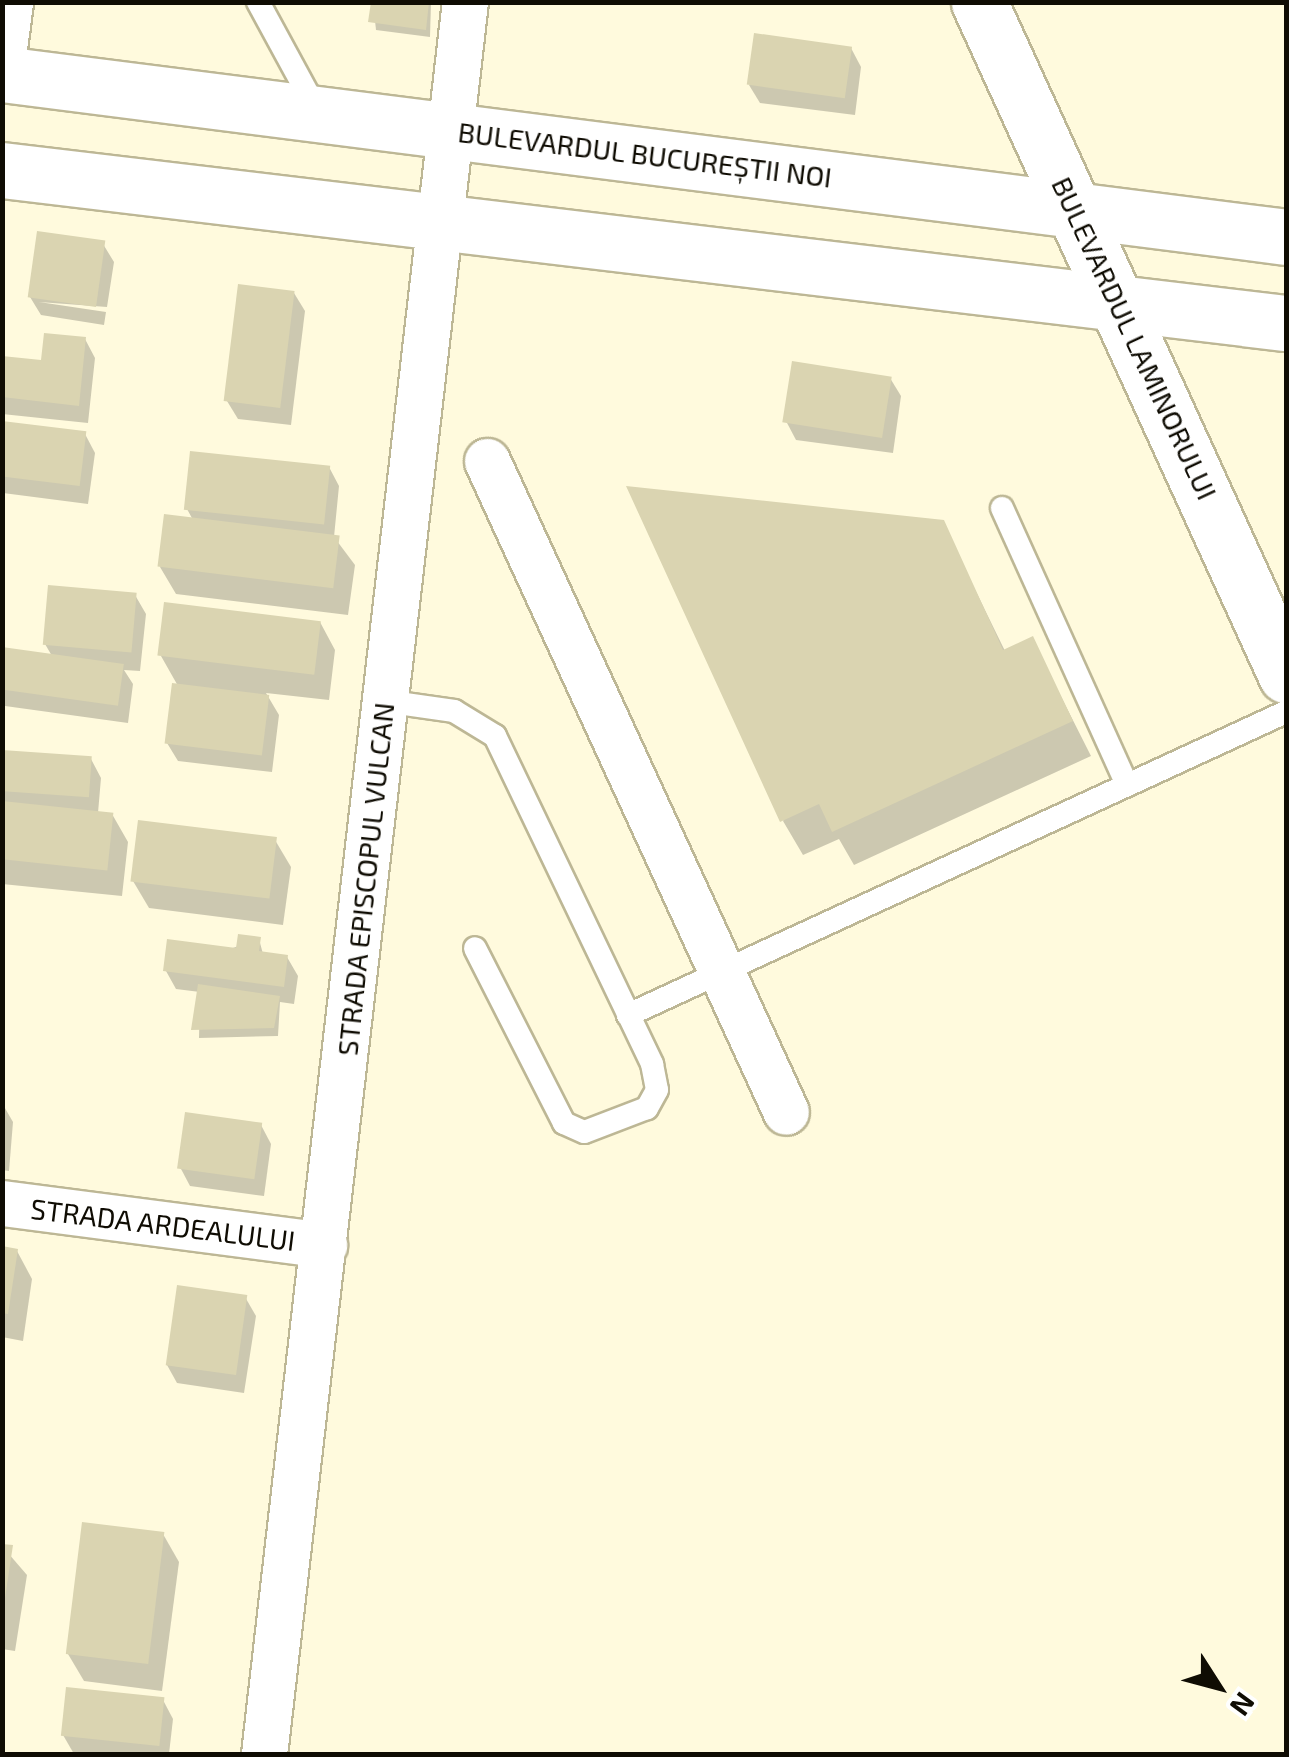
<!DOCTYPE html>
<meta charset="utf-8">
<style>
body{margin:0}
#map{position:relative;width:1289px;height:1757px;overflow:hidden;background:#fffadd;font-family:"Exo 2",sans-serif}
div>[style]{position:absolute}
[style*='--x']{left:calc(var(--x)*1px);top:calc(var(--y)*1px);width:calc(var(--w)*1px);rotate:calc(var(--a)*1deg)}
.shadow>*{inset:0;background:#0003}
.building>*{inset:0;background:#dad4b1;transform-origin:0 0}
.roads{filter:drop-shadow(2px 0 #bdb795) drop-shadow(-2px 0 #bdb795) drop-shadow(0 2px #bdb795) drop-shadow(0 -2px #bdb795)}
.lane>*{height:22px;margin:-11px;padding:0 11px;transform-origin:11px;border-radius:11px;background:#fff}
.street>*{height:45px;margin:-22.5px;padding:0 22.5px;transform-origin:22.5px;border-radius:22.5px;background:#fff}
.secondary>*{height:55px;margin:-27.5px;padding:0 27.5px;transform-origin:27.5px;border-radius:27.5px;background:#fff}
.primary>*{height:55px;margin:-27.5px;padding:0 27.5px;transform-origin:27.5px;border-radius:27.5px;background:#fff}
span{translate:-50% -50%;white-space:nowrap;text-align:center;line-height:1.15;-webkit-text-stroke:8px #fff;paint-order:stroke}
.street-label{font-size:28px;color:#0f0c03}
.frame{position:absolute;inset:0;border:5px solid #0f0c03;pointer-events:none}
.north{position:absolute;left:1169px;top:1637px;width:100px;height:100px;-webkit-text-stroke:8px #fff;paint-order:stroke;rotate:126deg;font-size:28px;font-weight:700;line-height:40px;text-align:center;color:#0f0c03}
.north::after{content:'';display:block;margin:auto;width:35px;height:45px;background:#0f0c03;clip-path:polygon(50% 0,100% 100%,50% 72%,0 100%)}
</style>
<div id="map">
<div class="shadow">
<i style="clip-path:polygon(373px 2px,431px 2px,430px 37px,376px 30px)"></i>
<i style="clip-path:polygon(851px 48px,861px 67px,855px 115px,760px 103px,749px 85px)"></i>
<i style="clip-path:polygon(103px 244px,114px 262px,107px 307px,39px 302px,106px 312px,104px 325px,41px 315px,30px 297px)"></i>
<i style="clip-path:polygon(294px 293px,305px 311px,291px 425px,238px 419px,227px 401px)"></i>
<i style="clip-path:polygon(85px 339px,95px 358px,88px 423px,2px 414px,2px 358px,43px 362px)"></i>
<i style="clip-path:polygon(890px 378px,901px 396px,893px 453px,796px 440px,786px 421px)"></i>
<i style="clip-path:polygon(2px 424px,85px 434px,95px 453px,88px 504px,3px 493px)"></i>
<i style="clip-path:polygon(329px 467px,339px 486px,334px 537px,355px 565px,348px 615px,176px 594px,160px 567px,193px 520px,187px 509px)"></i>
<i style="clip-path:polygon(942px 522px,1005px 651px,1032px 639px,1091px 756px,854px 865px,839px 839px,803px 855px,783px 821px)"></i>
<i style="clip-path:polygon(135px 595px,146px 614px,140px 671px,124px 670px,133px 684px,128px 723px,5px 706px,2px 650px,52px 656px,45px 644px)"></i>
<i style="clip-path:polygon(320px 622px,335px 650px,329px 700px,266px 693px,279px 715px,272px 772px,178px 761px,167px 743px,178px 686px,161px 656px)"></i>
<i style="clip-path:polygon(91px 759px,101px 778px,98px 813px,112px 814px,128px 842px,122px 896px,2px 884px,3px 768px)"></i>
<i style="clip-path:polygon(275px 840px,291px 867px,283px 925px,149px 908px,133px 881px)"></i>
<i style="clip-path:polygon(259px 939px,263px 954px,287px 957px,298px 976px,294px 1004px,280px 1002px,278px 1036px,199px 1038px,200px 992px,176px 989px,166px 971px)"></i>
<i style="clip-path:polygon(2px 1103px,13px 1122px,9px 1171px,2px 1170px)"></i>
<i style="clip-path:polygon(261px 1125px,271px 1144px,264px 1196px,190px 1186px,180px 1167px)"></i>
<i style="clip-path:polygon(2px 1248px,17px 1251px,32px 1279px,23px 1341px,2px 1337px)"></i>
<i style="clip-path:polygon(245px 1297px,256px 1316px,244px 1393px,177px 1383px,167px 1365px)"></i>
<i style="clip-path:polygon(163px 1534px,179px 1562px,162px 1691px,84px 1681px,68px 1654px)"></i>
<i style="clip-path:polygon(2px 1546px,27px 1575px,15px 1651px,2px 1649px)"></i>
<i style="clip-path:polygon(163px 1700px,173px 1719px,169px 1754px,74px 1754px,63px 1735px)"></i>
</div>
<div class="building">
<i style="clip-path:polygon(371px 2px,429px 2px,426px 30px,368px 22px)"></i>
<i style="left:754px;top:33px;width:99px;height:52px;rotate:8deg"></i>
<i style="left:37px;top:231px;width:69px;height:67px;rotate:8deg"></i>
<i style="left:238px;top:284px;width:57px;height:118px;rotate:7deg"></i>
<i style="clip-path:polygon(44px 333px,86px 337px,79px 406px,2px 397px,2px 356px,41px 360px)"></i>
<i style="left:792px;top:361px;width:101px;height:62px;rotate:9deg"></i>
<i style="left:2px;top:421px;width:85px;height:55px;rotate:7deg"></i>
<i style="left:190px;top:451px;width:141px;height:59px;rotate:6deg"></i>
<i style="clip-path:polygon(626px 486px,944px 520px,1003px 650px,1033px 636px,1073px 721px,832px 832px,819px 804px,780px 822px)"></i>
<i style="left:164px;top:514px;width:177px;height:53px;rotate:7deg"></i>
<i style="left:48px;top:585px;width:89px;height:60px;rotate:5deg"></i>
<i style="left:164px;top:602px;width:158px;height:54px;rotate:7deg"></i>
<i style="left:2px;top:647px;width:123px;height:42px;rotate:8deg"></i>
<i style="left:172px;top:683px;width:98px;height:61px;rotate:7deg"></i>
<i style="left:2px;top:750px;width:90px;height:41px;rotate:4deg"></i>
<i style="left:2px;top:801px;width:112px;height:58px;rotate:6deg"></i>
<i style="left:138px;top:820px;width:140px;height:62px;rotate:7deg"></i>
<i style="clip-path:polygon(238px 934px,261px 937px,259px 951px,288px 955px,284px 987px,163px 971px,167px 939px,236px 948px)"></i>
<i style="clip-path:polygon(198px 984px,280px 996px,274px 1028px,191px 1030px)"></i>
<i style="left:185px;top:1112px;width:78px;height:57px;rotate:8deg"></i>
<i style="clip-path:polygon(2px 1246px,18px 1249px,8px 1314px,2px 1313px)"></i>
<i style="left:177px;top:1285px;width:71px;height:81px;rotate:8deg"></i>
<i style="left:82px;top:1522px;width:83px;height:133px;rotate:7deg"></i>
<i style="clip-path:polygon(2px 1544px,13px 1545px,5px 1598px,2px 1598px)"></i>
<i style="left:66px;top:1687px;width:99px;height:49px;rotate:6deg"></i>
</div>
<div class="roads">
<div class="lane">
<i style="--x:258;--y:2;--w:119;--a:61.5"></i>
<i style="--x:1002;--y:508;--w:304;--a:65.7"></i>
<i style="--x:384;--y:701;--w:71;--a:8.1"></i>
<i style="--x:454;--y:711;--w:48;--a:31.4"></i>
<i style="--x:495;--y:736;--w:364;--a:64.4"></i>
<i style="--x:652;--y:1064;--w:26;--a:79"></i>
<i style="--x:657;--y:1090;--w:21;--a:119"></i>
<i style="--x:647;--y:1108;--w:67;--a:159.1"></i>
<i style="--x:584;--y:1132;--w:22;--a:-156"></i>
<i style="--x:564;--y:1123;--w:196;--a:-117"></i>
<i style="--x:628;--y:1015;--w:724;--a:-24.73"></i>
</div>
<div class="street">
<i style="--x:2;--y:63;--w:62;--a:-82.5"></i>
<i style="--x:487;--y:461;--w:716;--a:65.33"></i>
<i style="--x:2;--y:1203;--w:325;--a:7.4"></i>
<i style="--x:264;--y:1754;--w:1763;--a:-83.46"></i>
</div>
<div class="secondary">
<i style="--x:979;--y:2;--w:740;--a:65.48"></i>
</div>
<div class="primary">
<i style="--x:2;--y:74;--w:1294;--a:7.23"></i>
<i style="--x:2;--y:170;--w:1293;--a:6.8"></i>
</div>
</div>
<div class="street-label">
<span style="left:645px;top:154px;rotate:7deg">BULEVARDUL BUCUREȘTII NOI</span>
<span style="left:1135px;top:338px;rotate:65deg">BULEVARDUL LAMINORULUI</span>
<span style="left:365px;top:879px;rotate:-84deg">STRADA EPISCOPUL VULCAN</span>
<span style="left:163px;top:1224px;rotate:7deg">STRADA ARDEALULUI</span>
</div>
<div class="frame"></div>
<div class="north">N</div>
</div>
